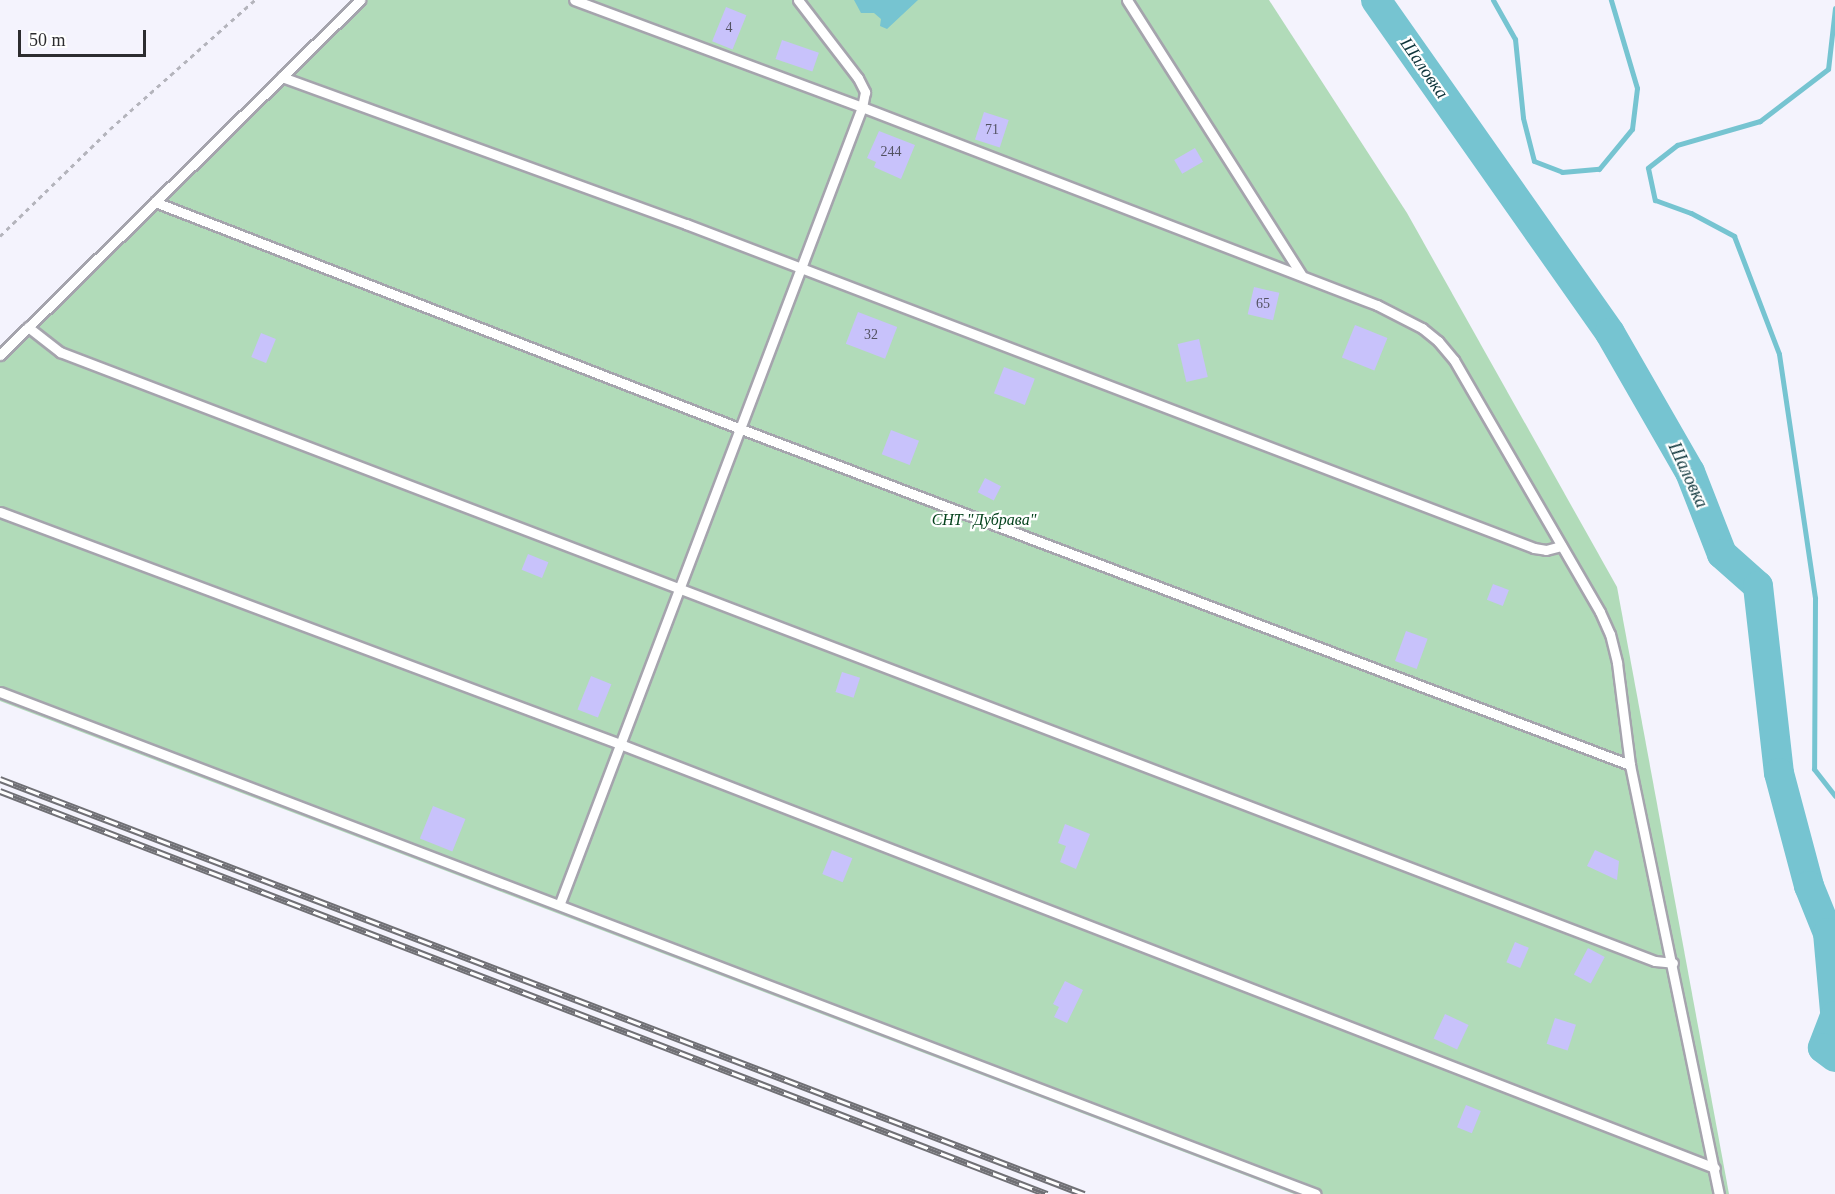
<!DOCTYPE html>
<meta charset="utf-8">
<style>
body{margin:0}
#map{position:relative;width:1835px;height:1194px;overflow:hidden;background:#f4f3fd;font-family:"Times New Roman",serif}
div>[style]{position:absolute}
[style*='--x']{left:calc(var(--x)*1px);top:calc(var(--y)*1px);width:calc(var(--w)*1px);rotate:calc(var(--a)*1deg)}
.green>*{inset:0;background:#b1dbb9}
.water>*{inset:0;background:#76c4d1}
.stream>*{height:5px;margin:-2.5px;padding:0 2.5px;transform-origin:2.5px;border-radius:2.5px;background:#76c4d1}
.river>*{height:30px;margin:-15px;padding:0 15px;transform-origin:15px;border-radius:15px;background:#76c4d1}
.building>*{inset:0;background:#c8c2fb;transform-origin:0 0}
.path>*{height:3px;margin-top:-1.5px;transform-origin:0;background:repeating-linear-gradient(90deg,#b4b4bc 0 4.5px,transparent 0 9px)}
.roads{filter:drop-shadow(2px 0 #a5a4ad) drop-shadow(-2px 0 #a5a4ad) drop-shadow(0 2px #a5a4ad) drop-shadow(0 -2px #a5a4ad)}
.lane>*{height:9px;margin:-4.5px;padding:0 4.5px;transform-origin:4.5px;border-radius:4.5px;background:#fff}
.rail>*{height:7px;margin-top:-3.5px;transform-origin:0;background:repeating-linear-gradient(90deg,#fff 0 14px,#707075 0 28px);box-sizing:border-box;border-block:2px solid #707075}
span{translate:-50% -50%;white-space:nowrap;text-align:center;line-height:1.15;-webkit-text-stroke:4.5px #fff;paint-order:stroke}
.number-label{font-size:14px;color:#535262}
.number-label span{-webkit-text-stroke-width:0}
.park-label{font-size:16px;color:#05431d;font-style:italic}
.water-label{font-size:18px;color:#0e353b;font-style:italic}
.scale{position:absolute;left:18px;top:30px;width:128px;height:27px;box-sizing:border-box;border:3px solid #2c2c2f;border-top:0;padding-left:8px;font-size:18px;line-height:21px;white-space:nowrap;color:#2c2c2f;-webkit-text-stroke:4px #fff;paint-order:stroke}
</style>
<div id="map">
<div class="green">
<i style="clip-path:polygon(354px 0,1269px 0,1407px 213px,1617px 587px,1729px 1194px,1294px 1194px,0 701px,0 349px)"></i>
</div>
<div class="water">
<i style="clip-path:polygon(854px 0,918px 0,887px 29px,880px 26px,881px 19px,874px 13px,861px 13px)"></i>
</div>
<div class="stream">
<i style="--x:1493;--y:0;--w:45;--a:60.6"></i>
<i style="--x:1515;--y:39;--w:79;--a:84.2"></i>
<i style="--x:1523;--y:118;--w:44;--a:75.7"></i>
<i style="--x:1534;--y:161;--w:30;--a:21"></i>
<i style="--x:1562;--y:172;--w:37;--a:-5"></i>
<i style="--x:1599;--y:169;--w:52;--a:-50.5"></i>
<i style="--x:1632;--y:129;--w:41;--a:-83"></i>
<i style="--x:1637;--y:88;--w:92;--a:-106.5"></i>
<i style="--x:1835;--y:8;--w:61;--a:96.5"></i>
<i style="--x:1828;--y:69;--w:86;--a:142.6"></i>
<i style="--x:1760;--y:121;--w:86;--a:163.9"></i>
<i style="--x:1677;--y:145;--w:37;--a:142"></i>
<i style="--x:1648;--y:168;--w:33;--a:78"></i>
<i style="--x:1655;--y:200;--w:38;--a:20"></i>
<i style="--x:1691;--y:213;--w:49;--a:28.1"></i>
<i style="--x:1734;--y:236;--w:126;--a:69.1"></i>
<i style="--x:1779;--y:354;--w:247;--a:81.6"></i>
<i style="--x:1815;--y:598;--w:171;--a:90.3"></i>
<i style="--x:1814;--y:769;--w:34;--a:52"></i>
</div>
<div class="river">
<i style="--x:1376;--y:0;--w:407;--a:54.9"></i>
<i style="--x:1610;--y:333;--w:160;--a:60.1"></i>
<i style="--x:1690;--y:472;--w:88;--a:68.7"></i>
<i style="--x:1722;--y:554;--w:48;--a:41.6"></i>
<i style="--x:1758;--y:586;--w:188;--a:83.6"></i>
<i style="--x:1779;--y:773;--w:117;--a:75.1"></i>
<i style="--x:1809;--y:886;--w:51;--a:68"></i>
<i style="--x:1828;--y:933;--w:79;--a:84.9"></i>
<i style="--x:1835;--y:1016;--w:34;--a:111"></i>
<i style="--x:1823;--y:1048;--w:15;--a:37"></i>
</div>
<div class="building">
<i style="left:726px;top:7px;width:22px;height:37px;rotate:22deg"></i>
<i style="left:782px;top:40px;width:39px;height:20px;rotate:19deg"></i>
<i style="left:984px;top:112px;width:26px;height:29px;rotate:18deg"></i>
<i style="clip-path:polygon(879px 131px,915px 145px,901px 179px,874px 167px,876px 162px,867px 158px)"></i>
<i style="left:1195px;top:148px;width:16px;height:24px;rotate:60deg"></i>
<i style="left:1254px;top:287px;width:26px;height:28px;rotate:13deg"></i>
<i style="left:858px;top:312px;width:42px;height:34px;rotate:21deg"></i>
<i style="left:1355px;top:325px;width:35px;height:35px;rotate:22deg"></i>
<i style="left:261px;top:333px;width:16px;height:26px;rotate:22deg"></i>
<i style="left:1199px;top:339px;width:39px;height:22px;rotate:77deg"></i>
<i style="left:1004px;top:367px;width:33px;height:28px;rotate:21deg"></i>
<i style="left:891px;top:430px;width:30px;height:26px;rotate:21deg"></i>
<i style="left:985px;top:478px;width:18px;height:16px;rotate:27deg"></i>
<i style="left:528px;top:554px;width:22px;height:17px;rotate:22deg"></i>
<i style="left:1493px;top:584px;width:17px;height:17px;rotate:21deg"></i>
<i style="left:1406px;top:631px;width:23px;height:32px;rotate:20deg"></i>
<i style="left:842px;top:672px;width:19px;height:21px;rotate:18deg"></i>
<i style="left:591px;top:676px;width:22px;height:36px;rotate:22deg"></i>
<i style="left:433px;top:806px;width:35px;height:35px;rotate:22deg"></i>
<i style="clip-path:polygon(1065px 824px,1090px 834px,1076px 869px,1060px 862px,1066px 846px,1058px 843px)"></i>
<i style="left:832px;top:850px;width:22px;height:26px;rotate:22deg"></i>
<i style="clip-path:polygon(1595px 850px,1619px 861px,1617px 880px,1587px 866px)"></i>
<i style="left:1515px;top:942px;width:15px;height:22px;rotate:23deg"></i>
<i style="left:1588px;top:948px;width:19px;height:30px;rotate:28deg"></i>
<i style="clip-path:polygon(1065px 981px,1083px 990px,1067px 1023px,1054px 1017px,1059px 1007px,1053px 1004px)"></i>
<i style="left:1445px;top:1014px;width:26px;height:27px;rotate:25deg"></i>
<i style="left:1555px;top:1018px;width:22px;height:27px;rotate:18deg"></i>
<i style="left:1466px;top:1105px;width:16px;height:24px;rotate:22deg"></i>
</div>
<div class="path">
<i style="--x:0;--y:236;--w:153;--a:-44.2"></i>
<i style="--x:110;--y:129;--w:194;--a:-41.7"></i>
</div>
<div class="roads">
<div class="lane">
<i style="--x:798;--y:0;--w:98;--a:52.4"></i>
<i style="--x:858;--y:78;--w:16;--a:63"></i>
<i style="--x:865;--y:92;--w:15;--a:101"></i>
<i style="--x:862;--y:107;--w:552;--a:21.03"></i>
<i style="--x:1377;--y:305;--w:51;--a:27.1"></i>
<i style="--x:1422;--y:328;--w:21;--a:39"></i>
<i style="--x:1438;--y:341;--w:25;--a:50"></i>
<i style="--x:1454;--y:360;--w:291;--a:59.9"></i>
<i style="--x:1600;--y:612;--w:24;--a:66"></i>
<i style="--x:1610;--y:634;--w:30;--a:76"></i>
<i style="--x:1617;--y:663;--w:103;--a:82.7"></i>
<i style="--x:1630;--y:765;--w:438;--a:78.3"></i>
<i style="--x:1127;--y:0;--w:325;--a:57.6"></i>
<i style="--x:282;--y:77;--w:430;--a:20"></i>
<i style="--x:686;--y:224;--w:908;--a:20.91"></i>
<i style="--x:1534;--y:548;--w:12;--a:9"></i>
<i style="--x:1546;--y:550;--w:16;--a:-15"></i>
<i style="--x:155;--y:202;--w:628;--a:21.17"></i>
<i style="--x:741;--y:429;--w:950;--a:20.7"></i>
<i style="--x:28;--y:327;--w:41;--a:38"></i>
<i style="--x:60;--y:352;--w:1707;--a:20.9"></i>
<i style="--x:1655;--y:961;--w:18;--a:6"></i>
<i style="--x:0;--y:355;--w:506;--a:-44.6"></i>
<i style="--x:0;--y:512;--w:662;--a:20.52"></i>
<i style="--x:620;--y:744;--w:1174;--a:21.17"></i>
<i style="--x:0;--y:692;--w:1408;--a:20.88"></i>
<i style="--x:560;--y:903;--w:851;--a:-69.22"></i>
<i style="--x:862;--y:107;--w:307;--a:-159.6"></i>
</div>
</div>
<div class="rail">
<i style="--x:0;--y:779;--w:1161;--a:20.95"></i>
<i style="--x:0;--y:791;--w:1122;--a:21.05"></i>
</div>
<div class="number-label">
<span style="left:729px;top:28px">4</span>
<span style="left:992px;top:130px">71</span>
<span style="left:891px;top:152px">244</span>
<span style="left:1263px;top:304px">65</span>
<span style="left:871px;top:335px">32</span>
</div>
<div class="park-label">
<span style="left:984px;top:520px">СНТ "Дубрава"</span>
</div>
<div class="water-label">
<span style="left:1424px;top:68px;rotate:55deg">Шаловка</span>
<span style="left:1688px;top:475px;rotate:65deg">Шаловка</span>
</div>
<div class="scale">50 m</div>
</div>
